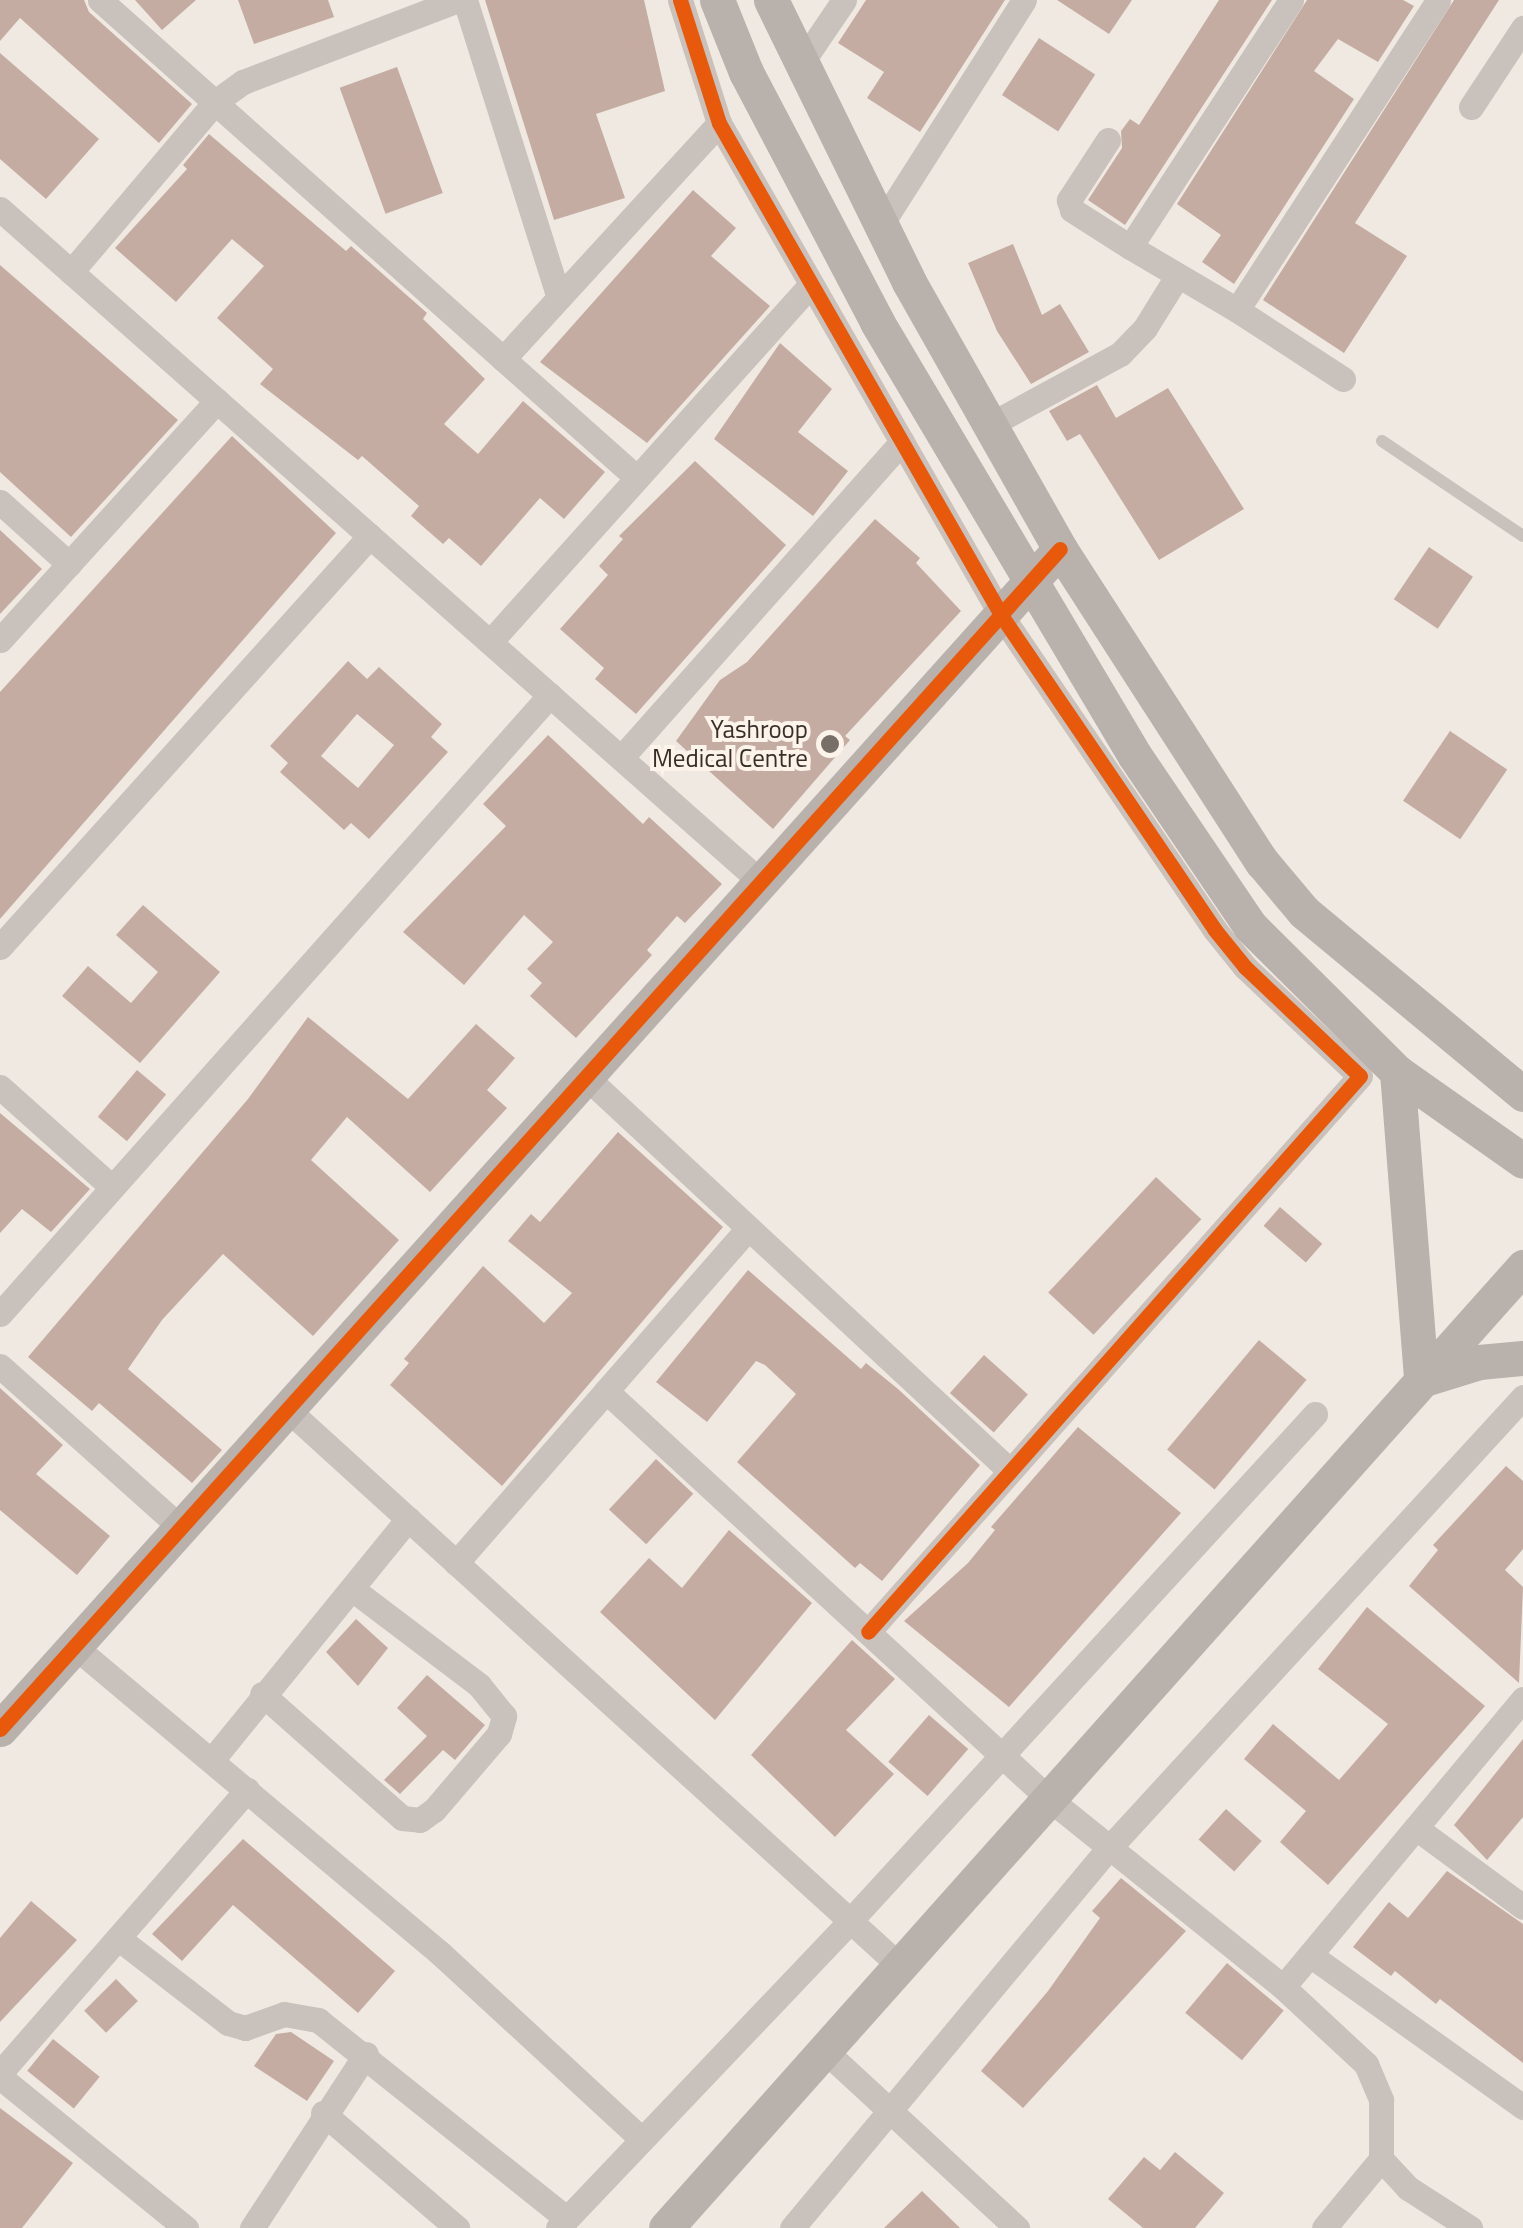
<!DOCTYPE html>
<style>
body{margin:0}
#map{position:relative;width:1523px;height:2228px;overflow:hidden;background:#efe9e2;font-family:"Titillium Web",sans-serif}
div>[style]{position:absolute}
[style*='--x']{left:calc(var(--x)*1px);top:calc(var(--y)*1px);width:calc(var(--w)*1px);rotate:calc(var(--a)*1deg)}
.building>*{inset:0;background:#c5aca2;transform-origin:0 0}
.lane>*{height:12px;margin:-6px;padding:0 6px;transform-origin:6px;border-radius:6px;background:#c9c1bb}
.street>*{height:25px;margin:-12.5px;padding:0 12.5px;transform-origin:12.5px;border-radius:12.5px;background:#c9c1bb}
.secondary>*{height:35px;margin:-17.5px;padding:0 17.5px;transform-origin:17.5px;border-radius:17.5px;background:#b9b1ab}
.cycleway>*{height:15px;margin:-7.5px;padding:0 7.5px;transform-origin:7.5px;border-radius:7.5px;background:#e8590c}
.dots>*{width:28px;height:28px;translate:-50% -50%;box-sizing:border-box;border:5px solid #fcf4ea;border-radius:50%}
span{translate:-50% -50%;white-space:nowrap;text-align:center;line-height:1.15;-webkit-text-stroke:8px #fcf4ea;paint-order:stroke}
.poi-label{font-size:25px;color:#3a2e28}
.right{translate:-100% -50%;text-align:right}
</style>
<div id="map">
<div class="building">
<i style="clip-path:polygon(0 0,84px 0,89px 12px,192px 104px,159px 143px,20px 18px,0 41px)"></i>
<i style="clip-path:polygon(135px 0,196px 0,162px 30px)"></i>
<i style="clip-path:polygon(238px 0,328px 0,334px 17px,254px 44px)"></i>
<i style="clip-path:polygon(485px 0,644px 0,665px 91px,596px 114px,625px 198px,554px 220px)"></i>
<i style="clip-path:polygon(866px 0,1005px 0,920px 132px,867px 98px,884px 72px,838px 43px)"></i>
<i style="clip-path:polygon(1057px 0,1132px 0,1109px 34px)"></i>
<i style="clip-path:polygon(1219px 0,1272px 0,1125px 225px,1088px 200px,1122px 148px,1121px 131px,1130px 119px,1139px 125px)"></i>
<i style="clip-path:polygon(1307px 0,1403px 0,1414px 6px,1378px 62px,1338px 39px,1314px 71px,1354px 99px,1234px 284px,1202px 262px,1221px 235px,1177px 204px)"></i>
<i style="clip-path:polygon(1454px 0,1499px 0,1355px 223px,1407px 256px,1344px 353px,1263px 300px)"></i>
<i style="left:1039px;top:38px;width:67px;height:68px;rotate:33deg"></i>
<i style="clip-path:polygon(0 53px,99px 139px,46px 199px,0 159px)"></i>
<i style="left:397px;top:67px;width:134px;height:61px;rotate:70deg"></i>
<i style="clip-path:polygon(209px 134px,346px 251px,351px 246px,427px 313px,423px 319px,485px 379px,444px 424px,478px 454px,523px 401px,605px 472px,564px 519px,540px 498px,481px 566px,449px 538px,443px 544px,411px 516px,419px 506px,362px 456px,358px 460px,260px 384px,273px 369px,217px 318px,264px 266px,232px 239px,176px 302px,115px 248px,187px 169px,183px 165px)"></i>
<i style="clip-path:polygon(693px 190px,736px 228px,711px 256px,770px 306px,647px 443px,540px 362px)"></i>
<i style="clip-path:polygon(1013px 244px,1042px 315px,1060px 304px,1089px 352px,1031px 384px,997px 331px,968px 263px)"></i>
<i style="clip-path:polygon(0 265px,178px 420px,71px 537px,0 472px)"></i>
<i style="clip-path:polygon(780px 343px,832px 389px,798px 432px,848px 471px,813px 516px,714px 439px)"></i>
<i style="clip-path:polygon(1097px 385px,1116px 418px,1168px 388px,1244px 509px,1159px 560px,1080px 434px,1067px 441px,1049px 411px)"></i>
<i style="clip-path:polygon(232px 436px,336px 533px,0 919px,0 692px)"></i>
<i style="clip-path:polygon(695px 461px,786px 545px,636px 714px,595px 679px,604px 668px,560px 629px,608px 575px,599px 566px,623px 539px,619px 536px)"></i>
<i style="clip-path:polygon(875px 519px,920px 558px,916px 563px,961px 611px,845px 736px,850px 740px,773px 829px,676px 741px,720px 680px,747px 662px)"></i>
<i style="clip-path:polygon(0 530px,42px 569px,0 614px)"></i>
<i style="left:1429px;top:547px;width:53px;height:63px;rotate:34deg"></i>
<i style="clip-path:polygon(evenodd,348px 661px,367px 679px,379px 667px,442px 724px,431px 737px,448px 752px,369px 839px,351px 823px,344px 830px,280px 772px,288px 763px,270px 746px,348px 661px,357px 714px,394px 745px,358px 788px,321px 756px,357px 714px)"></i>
<i style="left:1450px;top:731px;width:69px;height:84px;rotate:34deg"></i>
<i style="clip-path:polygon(548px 735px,643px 824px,649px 817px,722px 884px,685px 923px,677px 916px,647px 950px,652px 955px,576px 1038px,530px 996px,542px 983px,527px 969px,553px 942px,524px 915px,464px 985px,403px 932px,506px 826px,483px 804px)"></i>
<i style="clip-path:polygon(143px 905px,220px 972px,140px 1063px,62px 996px,88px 966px,131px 1003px,158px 972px,116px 935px)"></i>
<i style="clip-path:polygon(308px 1017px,408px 1099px,476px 1024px,515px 1058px,487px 1090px,507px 1108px,430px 1192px,347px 1117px,311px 1160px,399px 1240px,313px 1336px,223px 1254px,162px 1320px,128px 1369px,222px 1450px,192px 1483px,99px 1403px,92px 1411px,28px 1357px,248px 1099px)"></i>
<i style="left:137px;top:1070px;width:38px;height:61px;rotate:40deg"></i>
<i style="clip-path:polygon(0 1113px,90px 1189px,51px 1232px,22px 1209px,0 1233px)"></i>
<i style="clip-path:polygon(618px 1132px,723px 1227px,502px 1486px,390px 1385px,409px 1363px,404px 1359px,483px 1266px,544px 1323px,572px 1293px,508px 1241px,531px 1214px,540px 1222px)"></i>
<i style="left:1156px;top:1177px;width:62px;height:158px;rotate:43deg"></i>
<i style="left:1280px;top:1207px;width:56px;height:25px;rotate:41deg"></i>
<i style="clip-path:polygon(748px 1270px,861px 1369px,866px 1363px,898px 1389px,980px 1465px,882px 1581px,860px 1563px,855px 1568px,737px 1462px,796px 1394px,765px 1365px,756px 1361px,707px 1422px,656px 1382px)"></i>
<i style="left:1259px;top:1340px;width:62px;height:143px;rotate:40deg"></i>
<i style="left:984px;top:1355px;width:59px;height:51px;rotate:42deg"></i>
<i style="clip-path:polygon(0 1388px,63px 1445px,36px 1474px,110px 1536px,77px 1575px,0 1510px)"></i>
<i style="clip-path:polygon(1078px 1427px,1181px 1513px,1009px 1707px,904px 1621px,968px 1563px,995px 1530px,991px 1527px)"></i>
<i style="left:656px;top:1459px;width:51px;height:69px;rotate:43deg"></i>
<i style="clip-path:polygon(1506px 1466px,1523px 1481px,1523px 1549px,1505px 1570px,1523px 1587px,1519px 1683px,1409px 1586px,1438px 1550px,1433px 1545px)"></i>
<i style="clip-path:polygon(729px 1530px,812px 1603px,715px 1720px,600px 1612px,649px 1558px,682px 1588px)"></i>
<i style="clip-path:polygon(1367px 1607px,1485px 1706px,1328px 1885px,1280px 1842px,1306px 1811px,1244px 1759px,1273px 1724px,1339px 1780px,1388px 1724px,1318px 1669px)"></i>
<i style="clip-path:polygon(356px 1619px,388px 1648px,358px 1686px,326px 1652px)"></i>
<i style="clip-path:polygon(852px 1640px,895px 1679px,846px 1730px,894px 1774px,835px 1837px,751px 1755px)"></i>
<i style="clip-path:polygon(427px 1675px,485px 1725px,455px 1760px,443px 1750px,400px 1794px,384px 1780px,427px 1736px,397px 1708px)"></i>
<i style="left:929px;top:1715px;width:52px;height:62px;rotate:41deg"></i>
<i style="clip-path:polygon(1523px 1739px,1523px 1817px,1487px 1860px,1454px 1825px)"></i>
<i style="left:1226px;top:1809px;width:48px;height:41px;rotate:42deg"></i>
<i style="clip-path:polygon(243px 1839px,395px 1971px,358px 2013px,233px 1905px,182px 1961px,152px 1934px)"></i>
<i style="clip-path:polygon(1447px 1871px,1523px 1924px,1523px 2063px,1440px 1999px,1436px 2004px,1395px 1971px,1391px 1976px,1353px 1947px,1389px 1902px,1408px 1918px)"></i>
<i style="clip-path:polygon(1121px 1878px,1186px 1931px,1023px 2108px,981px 2071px,1048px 1991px,1100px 1918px,1092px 1911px)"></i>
<i style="clip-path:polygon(31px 1901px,77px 1940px,0 2022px,0 1938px)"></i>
<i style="left:1227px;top:1963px;width:74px;height:65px;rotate:40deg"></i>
<i style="left:116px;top:1979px;width:31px;height:45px;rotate:45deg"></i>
<i style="clip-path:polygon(291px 2032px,334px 2061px,307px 2101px,254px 2066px,276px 2034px)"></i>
<i style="left:53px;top:2039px;width:60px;height:41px;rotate:39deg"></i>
<i style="clip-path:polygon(0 2108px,73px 2163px,22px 2228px,0 2228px)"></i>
<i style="clip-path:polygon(1175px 2152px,1224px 2193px,1195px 2228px,1143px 2228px,1108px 2199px,1144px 2157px,1160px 2170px)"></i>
<i style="clip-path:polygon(922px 2191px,960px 2228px,884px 2228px)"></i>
</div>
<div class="lane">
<i style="--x:1382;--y:441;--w:170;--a:34"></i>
</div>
<div class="street">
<i style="--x:100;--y:0;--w:719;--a:41.67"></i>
<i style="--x:465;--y:0;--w:312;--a:72.5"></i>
<i style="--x:680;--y:0;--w:129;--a:72.4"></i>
<i style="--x:719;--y:123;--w:571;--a:60.16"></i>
<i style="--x:1003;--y:618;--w:377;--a:55.8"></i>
<i style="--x:1215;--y:930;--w:48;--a:51"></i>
<i style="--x:1245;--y:967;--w:158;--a:43.5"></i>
<i style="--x:1360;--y:1076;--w:742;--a:131.51"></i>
<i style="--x:802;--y:62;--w:75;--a:-55.9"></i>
<i style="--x:1471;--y:107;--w:95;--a:-56.6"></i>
<i style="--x:1108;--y:140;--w:72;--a:123"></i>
<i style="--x:1069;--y:200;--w:10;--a:73"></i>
<i style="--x:1072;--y:210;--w:69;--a:32.5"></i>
<i style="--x:0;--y:209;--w:1016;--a:41.49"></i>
<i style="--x:882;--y:223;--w:264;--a:-57.5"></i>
<i style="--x:71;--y:272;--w:223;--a:-49.7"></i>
<i style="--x:215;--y:102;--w:34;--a:-36"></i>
<i style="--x:243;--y:82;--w:230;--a:-20.9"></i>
<i style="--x:1237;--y:310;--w:124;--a:-149.5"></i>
<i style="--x:1130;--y:247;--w:295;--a:-56.9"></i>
<i style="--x:503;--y:359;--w:320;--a:-47.5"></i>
<i style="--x:1343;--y:379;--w:126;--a:-146.9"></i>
<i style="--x:1237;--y:310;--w:369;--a:-57"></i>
<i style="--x:993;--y:423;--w:145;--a:-28.5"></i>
<i style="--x:1120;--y:354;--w:36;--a:-46"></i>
<i style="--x:1145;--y:328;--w:59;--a:-58.2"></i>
<i style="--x:0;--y:502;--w:93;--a:41.9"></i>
<i style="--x:0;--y:640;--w:323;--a:-47.8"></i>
<i style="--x:490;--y:642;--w:481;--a:-48.1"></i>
<i style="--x:621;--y:758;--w:423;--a:-48.4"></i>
<i style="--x:0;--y:947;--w:553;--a:-48.01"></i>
<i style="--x:585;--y:1076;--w:579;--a:42.9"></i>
<i style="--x:0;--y:1087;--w:150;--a:41.8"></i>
<i style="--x:0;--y:1314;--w:828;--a:-48.38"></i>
<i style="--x:0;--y:1366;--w:243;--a:41.8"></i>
<i style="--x:606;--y:1391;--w:601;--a:42.64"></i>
<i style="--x:1048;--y:1798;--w:302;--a:38.8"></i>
<i style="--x:1283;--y:1987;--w:113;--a:42.9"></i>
<i style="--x:1366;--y:2064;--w:39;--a:67"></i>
<i style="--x:1381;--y:2100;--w:59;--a:90"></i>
<i style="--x:1381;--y:2159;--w:40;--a:47"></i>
<i style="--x:1408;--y:2188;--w:74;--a:32.8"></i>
<i style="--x:287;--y:1409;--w:827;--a:42.26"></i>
<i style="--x:456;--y:1563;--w:444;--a:-48.9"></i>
<i style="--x:74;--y:1646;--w:479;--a:40"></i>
<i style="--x:441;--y:1954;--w:270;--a:42.7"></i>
<i style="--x:262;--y:1694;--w:187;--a:41.5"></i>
<i style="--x:402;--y:1818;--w:18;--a:6"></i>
<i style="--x:420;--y:1820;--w:17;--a:-36"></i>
<i style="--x:434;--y:1810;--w:100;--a:-49.5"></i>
<i style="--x:499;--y:1734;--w:19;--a:-74"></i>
<i style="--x:504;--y:1716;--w:40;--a:-129"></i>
<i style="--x:479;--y:1685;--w:159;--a:-142.9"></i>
<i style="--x:212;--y:1760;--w:311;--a:-50.9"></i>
<i style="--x:1416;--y:1828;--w:133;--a:36.4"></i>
<i style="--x:118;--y:1938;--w:139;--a:37.7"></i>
<i style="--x:228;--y:2023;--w:18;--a:16"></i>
<i style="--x:245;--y:2028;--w:41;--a:-19.7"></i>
<i style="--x:284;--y:2014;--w:35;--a:10"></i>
<i style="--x:318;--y:2020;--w:317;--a:38.6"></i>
<i style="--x:1310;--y:1955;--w:262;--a:35.5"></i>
<i style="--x:1283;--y:1987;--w:375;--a:-50.2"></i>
<i style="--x:824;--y:2050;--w:263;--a:42.7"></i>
<i style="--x:0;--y:2073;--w:376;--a:-48.9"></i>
<i style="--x:0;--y:2077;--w:240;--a:39.1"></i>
<i style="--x:323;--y:2113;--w:177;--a:40.6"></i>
<i style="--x:252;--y:2228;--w:208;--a:-56.8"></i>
<i style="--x:558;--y:2228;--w:424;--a:-46.4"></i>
<i style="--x:850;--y:1921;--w:688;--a:-47.47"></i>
<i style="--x:792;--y:2228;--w:496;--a:-50.2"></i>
<i style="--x:1110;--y:1847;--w:611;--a:-47.45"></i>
<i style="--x:1324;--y:2228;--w:89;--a:-50.4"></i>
</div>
<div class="secondary">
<i style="--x:717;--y:0;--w:78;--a:68.1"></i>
<i style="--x:746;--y:72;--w:282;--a:62.3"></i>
<i style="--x:877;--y:322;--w:505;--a:59.27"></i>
<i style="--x:1135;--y:756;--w:205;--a:55.9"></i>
<i style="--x:1250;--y:926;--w:207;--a:44.8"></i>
<i style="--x:1397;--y:1072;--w:154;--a:35.2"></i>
<i style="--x:771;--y:0;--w:314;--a:63.9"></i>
<i style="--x:909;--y:282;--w:307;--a:60.5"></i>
<i style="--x:1060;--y:549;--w:373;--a:57.2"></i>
<i style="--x:1262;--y:862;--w:65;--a:50"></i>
<i style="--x:1304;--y:912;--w:285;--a:39.7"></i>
<i style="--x:1397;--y:1072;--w:309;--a:85.5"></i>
<i style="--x:1421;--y:1380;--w:61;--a:-17.2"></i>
<i style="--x:1479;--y:1362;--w:44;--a:-5.2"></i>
<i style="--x:0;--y:1729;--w:1586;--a:-48.07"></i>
<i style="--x:666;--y:2228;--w:1288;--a:-48.27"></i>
</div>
<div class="cycleway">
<i style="--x:680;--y:0;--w:129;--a:72.4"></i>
<i style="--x:719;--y:123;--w:571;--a:60.16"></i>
<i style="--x:1003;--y:618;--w:377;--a:55.8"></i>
<i style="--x:1215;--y:930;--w:48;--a:51"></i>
<i style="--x:1245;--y:967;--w:158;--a:43.5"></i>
<i style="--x:1360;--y:1076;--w:742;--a:131.51"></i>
<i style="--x:0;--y:1729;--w:1586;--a:-48.07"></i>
</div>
<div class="dots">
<i style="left:830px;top:744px;background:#796f69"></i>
</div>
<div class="poi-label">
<span class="right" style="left:808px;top:744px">Yashroop<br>Medical Centre</span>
</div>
</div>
